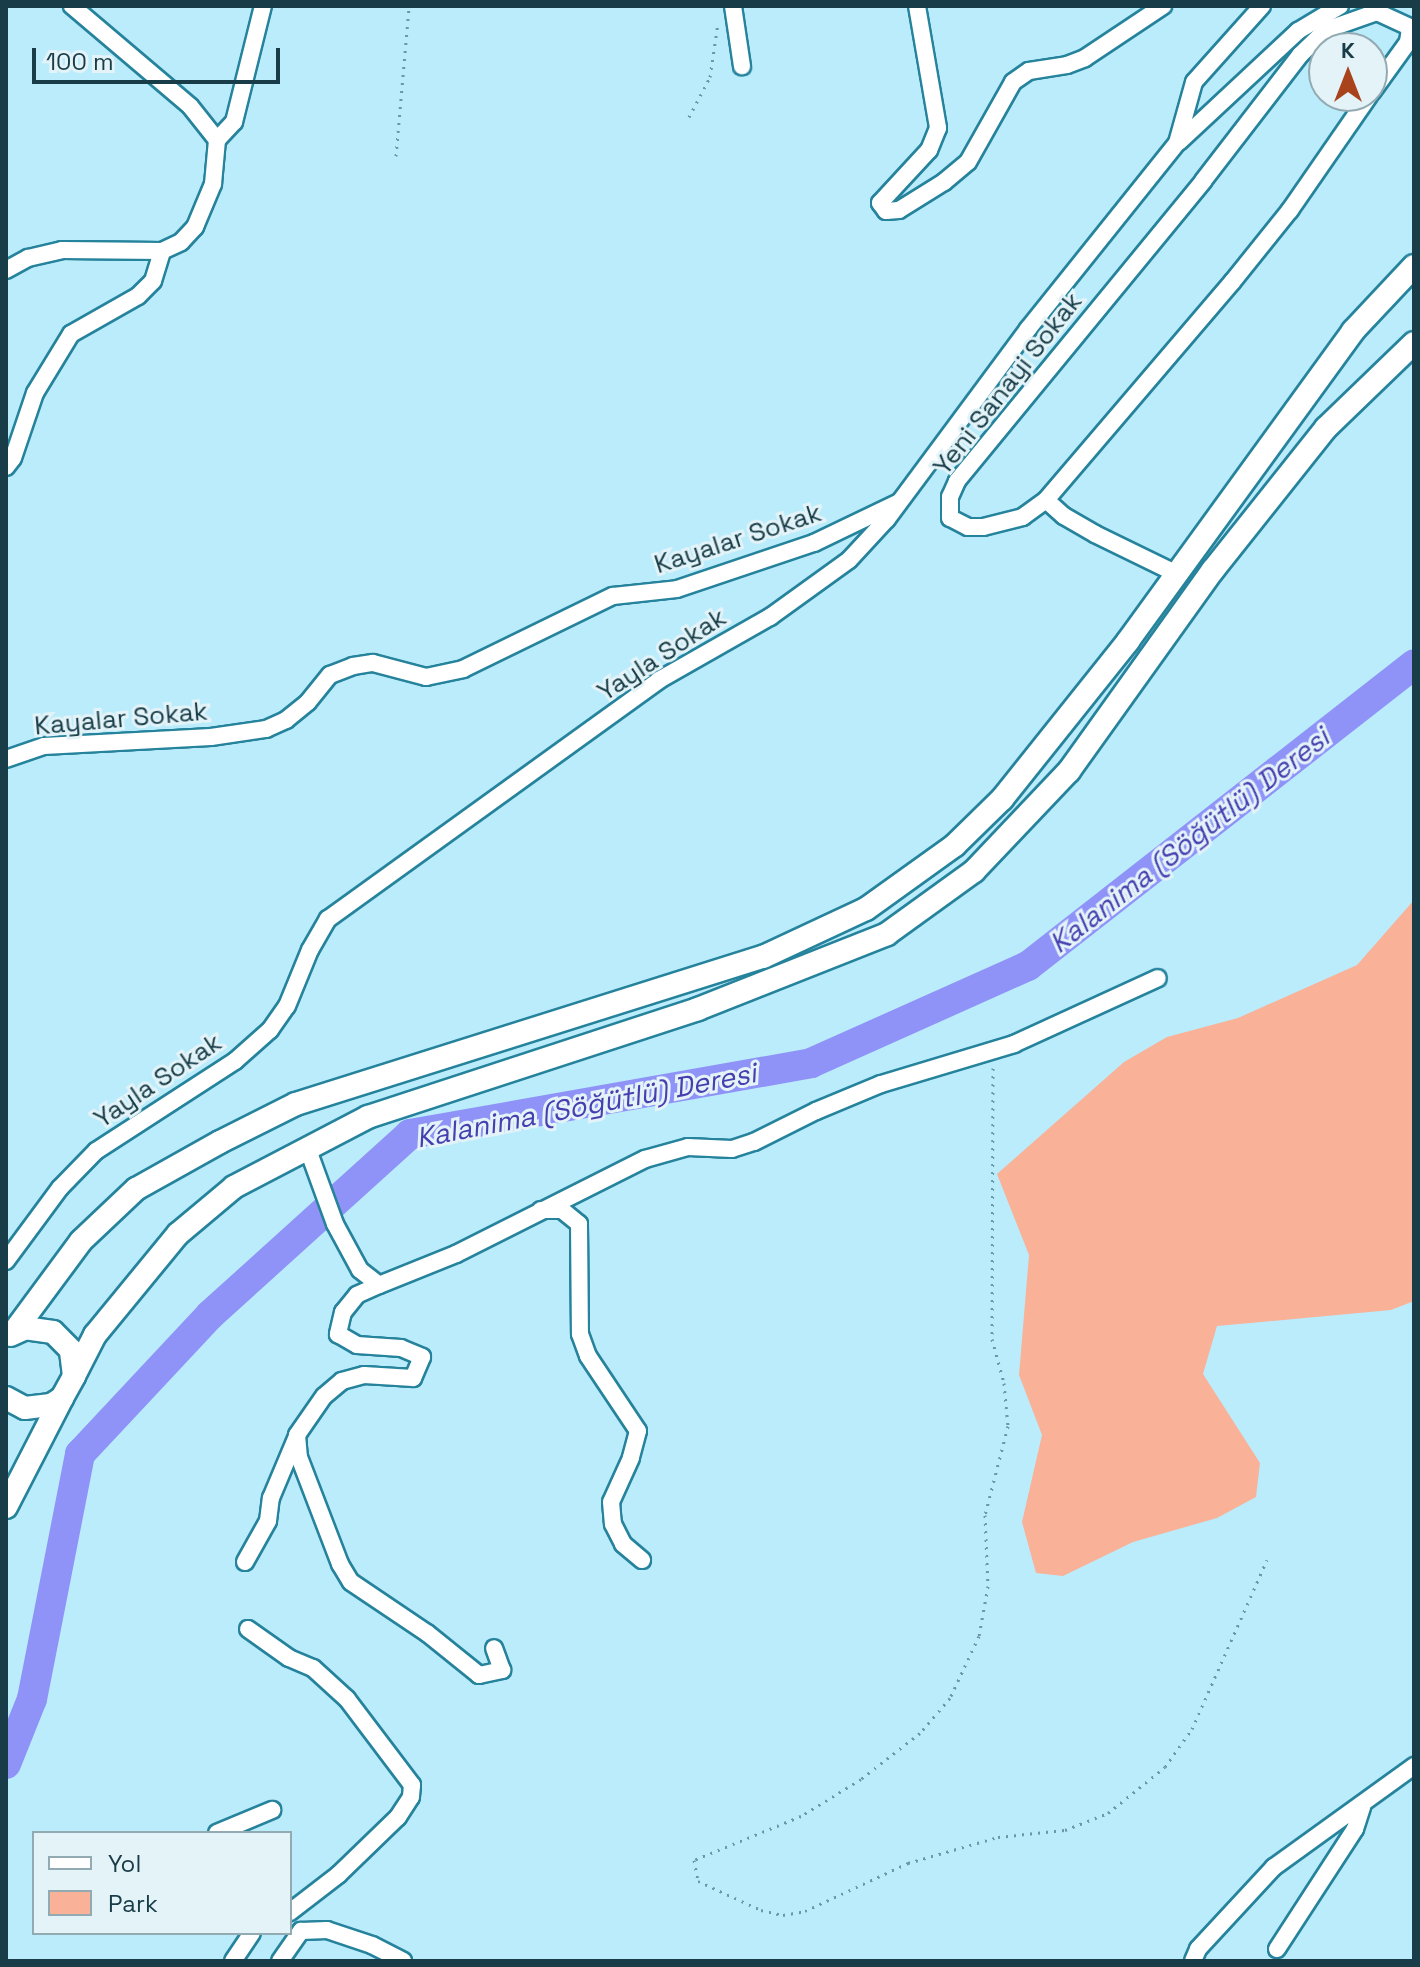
<!DOCTYPE html>
<meta charset="utf-8">
<style>
body{margin:0}
#map{position:relative;width:1420px;height:1967px;overflow:hidden;background:#bbecfc;font-family:"Space Grotesk",sans-serif}
div>[style]{position:absolute}
[style*='--x']{left:calc(var(--x)*1px);top:calc(var(--y)*1px);width:calc(var(--w)*1px);rotate:calc(var(--a)*1deg)}
.green>*{inset:0;background:#f9b198}
.river>*{height:30px;margin:-15px;padding:0 15px;transform-origin:15px;border-radius:15px;background:#8f93f7}
.path>*{height:3px;margin-top:-1.5px;transform-origin:0;background:repeating-linear-gradient(90deg,#6c97a4 0 2px,transparent 0 8px)}
.roads{filter:drop-shadow(2px 0 #26839c) drop-shadow(-2px 0 #26839c) drop-shadow(0 2px #26839c) drop-shadow(0 -2px #26839c)}
.minor>*{height:16px;margin:-8px;padding:0 8px;transform-origin:8px;border-radius:8px;background:#fff}
.major>*{height:22px;margin:-11px;padding:0 11px;transform-origin:11px;border-radius:11px;background:#fff}
span{translate:-50% -50%;white-space:nowrap;text-align:center;line-height:1.15;-webkit-text-stroke:6px #e3f3f8;paint-order:stroke}
.street-label{font-size:26px;color:#183d48}
.water-label{font-size:28px;color:#473eb0;font-style:italic}
.frame{position:absolute;inset:0;border:8px solid #183d48;pointer-events:none}
.legend{position:absolute;left:32px;top:1831px;width:260px;height:104px;box-sizing:border-box;background:#e3f3f8;border:2px solid #92aab2;margin:0;padding:10px 14px;list-style:none;font-size:24px;color:#183d48}
.legend li{display:flex;align-items:center;gap:16px;height:40px}
.legend b{width:40px;border:2px solid #92aab2}
.north{position:absolute;left:1308px;top:32px;width:80px;height:80px;box-sizing:border-box;background:#e3f3f8;border:2px solid #92aab2;border-radius:50%;rotate:0deg;font-size:22px;font-weight:700;line-height:32px;text-align:center;color:#183d48}
.north::after{content:'';display:block;margin:auto;width:28px;height:36px;background:#a9431b;clip-path:polygon(50% 0,100% 100%,50% 72%,0 100%)}
.scale{position:absolute;left:32px;top:48px;width:248px;height:36px;box-sizing:border-box;border:4px solid #183d48;border-top:0;padding-left:10px;font-size:24px;line-height:28px;white-space:nowrap;color:#183d48;-webkit-text-stroke:6px #e3f3f8;paint-order:stroke}
</style>
<div id="map">
<div class="green">
<i style="clip-path:polygon(1414px 900px,1414px 1301px,1391px 1310px,1217px 1326px,1203px 1374px,1260px 1463px,1256px 1497px,1217px 1518px,1133px 1542px,1063px 1576px,1036px 1573px,1022px 1522px,1042px 1435px,1019px 1375px,1029px 1255px,997px 1174px,1124px 1062px,1167px 1037px,1238px 1018px,1357px 965px)"></i>
</div>
<div class="river">
<i style="--x:6;--y:1764;--w:70;--a:-68.2"></i>
<i style="--x:32;--y:1699;--w:250;--a:-78.9"></i>
<i style="--x:80;--y:1454;--w:190;--a:-46.9"></i>
<i style="--x:210;--y:1315;--w:270;--a:-42.1"></i>
<i style="--x:410;--y:1134;--w:407;--a:-10"></i>
<i style="--x:811;--y:1063;--w:238;--a:-24.1"></i>
<i style="--x:1028;--y:966;--w:490;--a:-38"></i>
</div>
<div class="path">
<i style="--x:689;--y:117;--w:45;--a:-62.3"></i>
<i style="--x:710;--y:77;--w:55;--a:-81.6"></i>
<i style="--x:396;--y:156;--w:151;--a:-85"></i>
<i style="--x:993;--y:1068;--w:271;--a:90.2"></i>
<i style="--x:992;--y:1339;--w:46;--a:74.7"></i>
<i style="--x:1004;--y:1383;--w:43;--a:84.7"></i>
<i style="--x:1008;--y:1426;--w:92;--a:104.5"></i>
<i style="--x:985;--y:1515;--w:71;--a:87.6"></i>
<i style="--x:988;--y:1586;--w:51;--a:100.2"></i>
<i style="--x:979;--y:1636;--w:68;--a:115.1"></i>
<i style="--x:950;--y:1698;--w:46;--a:130.6"></i>
<i style="--x:920;--y:1733;--w:75;--a:142.1"></i>
<i style="--x:861;--y:1779;--w:70;--a:148.3"></i>
<i style="--x:801;--y:1816;--w:116;--a:157.6"></i>
<i style="--x:694;--y:1860;--w:21;--a:79"></i>
<i style="--x:698;--y:1881;--w:69;--a:24.7"></i>
<i style="--x:761;--y:1910;--w:23;--a:13"></i>
<i style="--x:783;--y:1915;--w:22;--a:-10"></i>
<i style="--x:805;--y:1911;--w:114;--a:-25"></i>
<i style="--x:908;--y:1863;--w:94;--a:-16.1"></i>
<i style="--x:998;--y:1837;--w:67;--a:-6"></i>
<i style="--x:1065;--y:1830;--w:46;--a:-21.6"></i>
<i style="--x:1108;--y:1813;--w:73;--a:-38.9"></i>
<i style="--x:1165;--y:1767;--w:47;--a:-54.6"></i>
<i style="--x:1192;--y:1729;--w:185;--a:-66.1"></i>
</div>
<div class="roads">
<div class="minor">
<i style="--x:733;--y:6;--w:61;--a:81.5"></i>
<i style="--x:917;--y:6;--w:124;--a:80.2"></i>
<i style="--x:938;--y:128;--w:24;--a:112"></i>
<i style="--x:929;--y:150;--w:72;--a:132.8"></i>
<i style="--x:880;--y:203;--w:10;--a:53"></i>
<i style="--x:886;--y:211;--w:13;--a:-4"></i>
<i style="--x:899;--y:210;--w:53;--a:-31.9"></i>
<i style="--x:944;--y:182;--w:31;--a:-40"></i>
<i style="--x:968;--y:162;--w:92;--a:-60.6"></i>
<i style="--x:1013;--y:82;--w:19;--a:-35"></i>
<i style="--x:1029;--y:71;--w:38;--a:-9"></i>
<i style="--x:1067;--y:65;--w:19;--a:-21"></i>
<i style="--x:1085;--y:58;--w:94;--a:-33.7"></i>
<i style="--x:1380;--y:6;--w:7;--a:117"></i>
<i style="--x:1377;--y:12;--w:41;--a:24.7"></i>
<i style="--x:1372;--y:92;--w:62;--a:-54.2"></i>
<i style="--x:1408;--y:42;--w:14;--a:-82"></i>
<i style="--x:1369;--y:96;--w:139;--a:124.7"></i>
<i style="--x:1290;--y:210;--w:91;--a:128.8"></i>
<i style="--x:1233;--y:281;--w:288;--a:130.5"></i>
<i style="--x:1046;--y:500;--w:29;--a:144"></i>
<i style="--x:1023;--y:517;--w:41;--a:166"></i>
<i style="--x:983;--y:527;--w:15;--a:180"></i>
<i style="--x:968;--y:527;--w:20;--a:-153"></i>
<i style="--x:950;--y:518;--w:21;--a:-90"></i>
<i style="--x:950;--y:497;--w:17;--a:-66"></i>
<i style="--x:957;--y:481;--w:388;--a:-50.6"></i>
<i style="--x:1203;--y:181;--w:159;--a:-52.4"></i>
<i style="--x:1300;--y:55;--w:36;--a:-44"></i>
<i style="--x:1326;--y:30;--w:54;--a:-19.4"></i>
<i style="--x:217;--y:140;--w:25;--a:-47"></i>
<i style="--x:234;--y:122;--w:120;--a:-76"></i>
<i style="--x:1179;--y:142;--w:163;--a:-43"></i>
<i style="--x:1298;--y:31;--w:49;--a:-30.8"></i>
<i style="--x:6;--y:270;--w:25;--a:-29"></i>
<i style="--x:28;--y:258;--w:35;--a:-13"></i>
<i style="--x:62;--y:250;--w:100;--a:0.6"></i>
<i style="--x:162;--y:251;--w:21;--a:-25"></i>
<i style="--x:181;--y:242;--w:21;--a:-47"></i>
<i style="--x:195;--y:227;--w:47;--a:-67.3"></i>
<i style="--x:213;--y:184;--w:44;--a:-84.8"></i>
<i style="--x:217;--y:140;--w:43;--a:-128.5"></i>
<i style="--x:190;--y:106;--w:155;--a:-139.7"></i>
<i style="--x:6;--y:467;--w:11;--a:-52"></i>
<i style="--x:13;--y:458;--w:69;--a:-71.3"></i>
<i style="--x:35;--y:393;--w:69;--a:-58.6"></i>
<i style="--x:71;--y:334;--w:77;--a:-29.6"></i>
<i style="--x:138;--y:296;--w:21;--a:-45"></i>
<i style="--x:153;--y:281;--w:31;--a:-73"></i>
<i style="--x:1046;--y:500;--w:24;--a:42"></i>
<i style="--x:1064;--y:516;--w:36;--a:30"></i>
<i style="--x:1095;--y:534;--w:89;--a:26"></i>
<i style="--x:6;--y:759;--w:40;--a:-18.9"></i>
<i style="--x:44;--y:746;--w:167;--a:-3.1"></i>
<i style="--x:211;--y:737;--w:56;--a:-8.3"></i>
<i style="--x:266;--y:729;--w:22;--a:-24"></i>
<i style="--x:286;--y:720;--w:28;--a:-39"></i>
<i style="--x:308;--y:702;--w:35;--a:-51"></i>
<i style="--x:330;--y:675;--w:25;--a:-21"></i>
<i style="--x:353;--y:666;--w:20;--a:-9"></i>
<i style="--x:373;--y:663;--w:55;--a:14.8"></i>
<i style="--x:426;--y:677;--w:38;--a:-12"></i>
<i style="--x:463;--y:669;--w:167;--a:-26"></i>
<i style="--x:613;--y:596;--w:64;--a:-6.2"></i>
<i style="--x:677;--y:589;--w:145;--a:-18.6"></i>
<i style="--x:814;--y:543;--w:92;--a:-25.7"></i>
<i style="--x:307;--y:1147;--w:82;--a:70"></i>
<i style="--x:335;--y:1224;--w:52;--a:61.5"></i>
<i style="--x:360;--y:1270;--w:24;--a:38"></i>
<i style="--x:379;--y:1285;--w:83;--a:-21.9"></i>
<i style="--x:456;--y:1254;--w:212;--a:-26.7"></i>
<i style="--x:645;--y:1159;--w:45;--a:-15.6"></i>
<i style="--x:688;--y:1147;--w:44;--a:2.6"></i>
<i style="--x:732;--y:1149;--w:23;--a:-18"></i>
<i style="--x:754;--y:1142;--w:69;--a:-26.6"></i>
<i style="--x:816;--y:1111;--w:70;--a:-22.6"></i>
<i style="--x:881;--y:1084;--w:139;--a:-16.7"></i>
<i style="--x:1014;--y:1044;--w:158;--a:-24.6"></i>
<i style="--x:541;--y:1210;--w:21;--a:0"></i>
<i style="--x:562;--y:1210;--w:22;--a:39"></i>
<i style="--x:579;--y:1224;--w:110;--a:89.5"></i>
<i style="--x:580;--y:1334;--w:23;--a:70"></i>
<i style="--x:588;--y:1356;--w:90;--a:56.3"></i>
<i style="--x:638;--y:1431;--w:28;--a:105"></i>
<i style="--x:631;--y:1458;--w:48;--a:114.4"></i>
<i style="--x:611;--y:1502;--w:22;--a:85"></i>
<i style="--x:613;--y:1524;--w:22;--a:63"></i>
<i style="--x:623;--y:1544;--w:25;--a:40"></i>
<i style="--x:6;--y:1261;--w:91;--a:-53.5"></i>
<i style="--x:60;--y:1188;--w:52;--a:-45.8"></i>
<i style="--x:96;--y:1151;--w:166;--a:-32.9"></i>
<i style="--x:235;--y:1061;--w:47;--a:-41.5"></i>
<i style="--x:270;--y:1030;--w:29;--a:-55"></i>
<i style="--x:287;--y:1006;--w:61;--a:-67.7"></i>
<i style="--x:310;--y:950;--w:36;--a:-60"></i>
<i style="--x:328;--y:919;--w:408;--a:-35.8"></i>
<i style="--x:659;--y:680;--w:128;--a:-29.6"></i>
<i style="--x:770;--y:617;--w:97;--a:-35.8"></i>
<i style="--x:849;--y:560;--w:56;--a:-47.2"></i>
<i style="--x:887;--y:519;--w:237;--a:-53.4"></i>
<i style="--x:1028;--y:329;--w:238;--a:-51.3"></i>
<i style="--x:1177;--y:143;--w:63;--a:-74.4"></i>
<i style="--x:1194;--y:82;--w:102;--a:-48.2"></i>
<i style="--x:379;--y:1285;--w:24;--a:156"></i>
<i style="--x:357;--y:1295;--w:22;--a:129"></i>
<i style="--x:343;--y:1312;--w:23;--a:103"></i>
<i style="--x:338;--y:1334;--w:22;--a:30"></i>
<i style="--x:357;--y:1345;--w:44;--a:3.9"></i>
<i style="--x:401;--y:1348;--w:23;--a:23"></i>
<i style="--x:422;--y:1357;--w:23;--a:113"></i>
<i style="--x:413;--y:1378;--w:49;--a:-176.5"></i>
<i style="--x:364;--y:1375;--w:23;--a:165"></i>
<i style="--x:342;--y:1381;--w:23;--a:140"></i>
<i style="--x:324;--y:1396;--w:47;--a:124.7"></i>
<i style="--x:297;--y:1435;--w:22;--a:85"></i>
<i style="--x:299;--y:1457;--w:115;--a:69"></i>
<i style="--x:340;--y:1564;--w:21;--a:59"></i>
<i style="--x:351;--y:1582;--w:92;--a:33.9"></i>
<i style="--x:427;--y:1633;--w:67;--a:38.9"></i>
<i style="--x:479;--y:1675;--w:24;--a:-12"></i>
<i style="--x:502;--y:1670;--w:23;--a:-110"></i>
<i style="--x:245;--y:1562;--w:47;--a:-60.7"></i>
<i style="--x:268;--y:1521;--w:23;--a:-83"></i>
<i style="--x:271;--y:1498;--w:67;--a:-67.2"></i>
<i style="--x:248;--y:1629;--w:50;--a:35.3"></i>
<i style="--x:289;--y:1658;--w:26;--a:23"></i>
<i style="--x:313;--y:1668;--w:46;--a:42.4"></i>
<i style="--x:347;--y:1699;--w:108;--a:52.9"></i>
<i style="--x:412;--y:1785;--w:12;--a:95"></i>
<i style="--x:411;--y:1797;--w:24;--a:123"></i>
<i style="--x:398;--y:1817;--w:83;--a:136"></i>
<i style="--x:338;--y:1875;--w:61;--a:142.4"></i>
<i style="--x:217;--y:1833;--w:60;--a:-22.7"></i>
<i style="--x:1277;--y:1949;--w:143;--a:-57"></i>
<i style="--x:1355;--y:1829;--w:23;--a:-72"></i>
<i style="--x:233;--y:1961;--w:34;--a:-56"></i>
<i style="--x:280;--y:1961;--w:37;--a:-55"></i>
<i style="--x:301;--y:1931;--w:26;--a:-2"></i>
<i style="--x:327;--y:1930;--w:47;--a:18.4"></i>
<i style="--x:372;--y:1945;--w:35;--a:27"></i>
<i style="--x:1193;--y:1961;--w:13;--a:-67"></i>
<i style="--x:1198;--y:1949;--w:112;--a:-47.2"></i>
<i style="--x:1274;--y:1867;--w:173;--a:-35.8"></i>
</div>
<div class="major">
<i style="--x:13;--y:1333;--w:114;--a:-53.5"></i>
<i style="--x:81;--y:1241;--w:76;--a:-43.4"></i>
<i style="--x:136;--y:1189;--w:96;--a:-29.2"></i>
<i style="--x:220;--y:1142;--w:85;--a:-26.6"></i>
<i style="--x:296;--y:1104;--w:490;--a:-17.5"></i>
<i style="--x:763;--y:957;--w:114;--a:-25"></i>
<i style="--x:866;--y:909;--w:110;--a:-35.7"></i>
<i style="--x:955;--y:845;--w:66;--a:-44.4"></i>
<i style="--x:1002;--y:799;--w:202;--a:-51.4"></i>
<i style="--x:1128;--y:641;--w:383;--a:-54"></i>
<i style="--x:1353;--y:331;--w:89;--a:-46.8"></i>
<i style="--x:74;--y:1376;--w:46;--a:-62.9"></i>
<i style="--x:95;--y:1335;--w:131;--a:-50.6"></i>
<i style="--x:178;--y:1234;--w:73;--a:-40"></i>
<i style="--x:234;--y:1187;--w:151;--a:-27.6"></i>
<i style="--x:368;--y:1117;--w:347;--a:-18.1"></i>
<i style="--x:698;--y:1009;--w:203;--a:-21.6"></i>
<i style="--x:887;--y:934;--w:107;--a:-35.9"></i>
<i style="--x:974;--y:871;--w:138;--a:-46.5"></i>
<i style="--x:1069;--y:771;--w:247;--a:-54.4"></i>
<i style="--x:1213;--y:570;--w:181;--a:-51.5"></i>
<i style="--x:1326;--y:428;--w:122;--a:-44"></i>
<i style="--x:6;--y:1398;--w:21;--a:28"></i>
<i style="--x:25;--y:1408;--w:26;--a:-7"></i>
<i style="--x:51;--y:1405;--w:13;--a:-32"></i>
<i style="--x:62;--y:1398;--w:25;--a:-61"></i>
<i style="--x:74;--y:1376;--w:26;--a:-97"></i>
<i style="--x:71;--y:1350;--w:25;--a:-135"></i>
<i style="--x:53;--y:1332;--w:27;--a:-172"></i>
<i style="--x:26;--y:1328;--w:17;--a:156"></i>
<i style="--x:6;--y:1507;--w:123;--a:-62.8"></i>
</div>
</div>
<div class="street-label">
<span style="left:1008px;top:384px;rotate:-52deg">Yeni Sanayi Sokak</span>
<span style="left:738px;top:539px;rotate:-18deg">Kayalar Sokak</span>
<span style="left:662px;top:655px;rotate:-33deg">Yayla Sokak</span>
<span style="left:121px;top:719px;rotate:-5deg">Kayalar Sokak</span>
<span style="left:158px;top:1081px;rotate:-34deg">Yayla Sokak</span>
</div>
<div class="water-label">
<span style="left:1189px;top:840px;rotate:-38deg">Kalanima (Söğütlü) Deresi</span>
<span style="left:586px;top:1105px;rotate:-11deg">Kalanima (Söğütlü) Deresi</span>
</div>
<div class="frame"></div>
<ul class="legend">
<li><b style="height:10px;background:#fff"></b>Yol</li>
<li><b style="height:22px;background:#f9b198"></b>Park</li>
</ul>
<div class="north">K</div>
<div class="scale">100 m</div>
</div>
